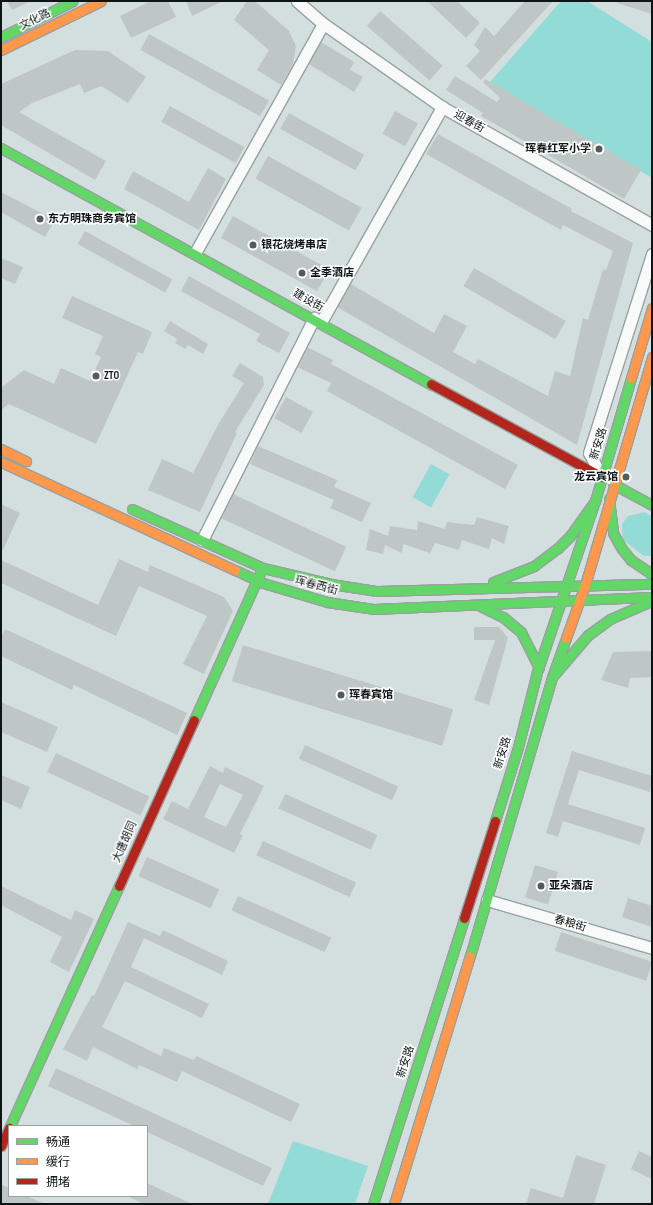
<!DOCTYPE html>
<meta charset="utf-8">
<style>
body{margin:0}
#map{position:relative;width:653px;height:1205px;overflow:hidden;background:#d3dfde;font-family:"Sofia Sans Condensed","Noto Sans SC",sans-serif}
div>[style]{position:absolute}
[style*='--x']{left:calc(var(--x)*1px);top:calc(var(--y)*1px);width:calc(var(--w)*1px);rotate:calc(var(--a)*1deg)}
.green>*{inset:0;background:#93dbd7;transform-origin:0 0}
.building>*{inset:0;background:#bec7c6;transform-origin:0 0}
.roads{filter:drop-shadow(1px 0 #98a1a0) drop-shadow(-1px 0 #98a1a0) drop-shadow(0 1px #98a1a0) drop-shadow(0 -1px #98a1a0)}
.street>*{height:11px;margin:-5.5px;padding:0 5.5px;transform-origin:5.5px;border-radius:5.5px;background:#f8fafa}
.fast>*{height:9px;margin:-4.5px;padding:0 4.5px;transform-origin:4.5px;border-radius:4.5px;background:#63d668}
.slow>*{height:9px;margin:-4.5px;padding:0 4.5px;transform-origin:4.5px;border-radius:4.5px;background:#ff974d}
.jam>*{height:9px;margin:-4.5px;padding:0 4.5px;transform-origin:4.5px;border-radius:4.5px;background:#b3261e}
.dots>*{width:11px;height:11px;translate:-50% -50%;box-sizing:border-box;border:2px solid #fff;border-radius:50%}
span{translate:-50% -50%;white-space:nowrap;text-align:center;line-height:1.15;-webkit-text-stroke:3px #fff;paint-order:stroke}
.street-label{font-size:11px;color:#0e1515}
.poi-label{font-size:11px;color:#0e1515;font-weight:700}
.right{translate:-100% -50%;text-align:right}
.left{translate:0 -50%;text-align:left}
.frame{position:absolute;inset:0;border:2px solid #0e1515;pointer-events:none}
.legend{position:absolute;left:8px;top:1125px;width:140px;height:72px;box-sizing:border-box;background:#fff;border:1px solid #9fa1a1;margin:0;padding:5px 7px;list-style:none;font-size:12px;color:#0e1515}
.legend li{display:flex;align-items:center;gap:8px;height:20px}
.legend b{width:20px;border:1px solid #9fa1a1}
</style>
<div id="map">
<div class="green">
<i style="clip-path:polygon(561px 1px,587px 1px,652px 42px,652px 178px,490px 82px)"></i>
<i style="left:431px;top:464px;width:21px;height:38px;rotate:29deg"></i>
<i style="clip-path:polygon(645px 512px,652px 517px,652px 556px,644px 556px,623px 540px,622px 524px,628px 516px)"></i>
<i style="clip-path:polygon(293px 1141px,368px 1166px,355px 1204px,268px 1204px)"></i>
</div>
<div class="building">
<i style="clip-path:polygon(7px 1px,31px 1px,12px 10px)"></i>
<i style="clip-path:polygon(151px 1px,168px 1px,176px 17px,131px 38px,120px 16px)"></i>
<i style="clip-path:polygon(186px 1px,223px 1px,192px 16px)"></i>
<i style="clip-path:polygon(247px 1px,255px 1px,289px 31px,296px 46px,293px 64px,281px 85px,257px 70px,269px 50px,234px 20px)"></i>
<i style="clip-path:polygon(427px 1px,457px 1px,480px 23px,466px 38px)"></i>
<i style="clip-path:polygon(525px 1px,553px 1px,481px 80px,466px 66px,480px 51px,474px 45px,485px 27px,494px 36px)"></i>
<i style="clip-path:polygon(617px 1px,652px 1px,652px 14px,617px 3px)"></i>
<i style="left:380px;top:11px;width:83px;height:20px;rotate:41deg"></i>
<i style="left:149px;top:34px;width:137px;height:18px;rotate:29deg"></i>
<i style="clip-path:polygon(321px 42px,354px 62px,350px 70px,363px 77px,354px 92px,309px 64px)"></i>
<i style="clip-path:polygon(75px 50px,108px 51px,146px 77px,128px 103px,101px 86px,84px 93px,80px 84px,32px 103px,19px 112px,106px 161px,95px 180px,1px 125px,1px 84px)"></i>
<i style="clip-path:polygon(455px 76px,497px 102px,500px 98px,483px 82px,485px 79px,641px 170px,624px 199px,481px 116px,483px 113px,446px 90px)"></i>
<i style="left:170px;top:106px;width:85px;height:18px;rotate:29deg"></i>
<i style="left:395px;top:111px;width:26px;height:26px;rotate:29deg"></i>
<i style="left:289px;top:113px;width:86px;height:18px;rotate:29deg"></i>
<i style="clip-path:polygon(438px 134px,572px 209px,571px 211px,633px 243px,577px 445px,337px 307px,351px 284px,434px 333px,444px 314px,467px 326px,453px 352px,475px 364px,478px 359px,548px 396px,555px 371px,570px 376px,583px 318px,588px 320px,603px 269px,606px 270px,613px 251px,563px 225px,561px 230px,426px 154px)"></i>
<i style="left:268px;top:156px;width:107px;height:26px;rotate:29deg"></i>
<i style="clip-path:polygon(208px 168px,226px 179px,199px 230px,124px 189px,133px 171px,189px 202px)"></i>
<i style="clip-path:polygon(1px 192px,55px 220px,45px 237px,1px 212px)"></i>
<i style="left:233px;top:216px;width:110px;height:25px;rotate:29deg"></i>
<i style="left:85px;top:231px;width:100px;height:15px;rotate:29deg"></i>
<i style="clip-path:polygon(1px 258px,23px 267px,15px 284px,1px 278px)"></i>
<i style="left:474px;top:268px;width:106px;height:21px;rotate:30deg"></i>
<i style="clip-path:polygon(189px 276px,290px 333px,279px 353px,256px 341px,260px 334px,181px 291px)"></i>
<i style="clip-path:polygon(72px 296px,152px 332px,143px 354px,138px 352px,96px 444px,9px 404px,1px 410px,1px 388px,24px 370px,54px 384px,61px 368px,90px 381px,101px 357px,95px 354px,103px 336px,62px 318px)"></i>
<i style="clip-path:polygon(170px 321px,208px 344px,203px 354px,188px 345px,185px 349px,175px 343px,177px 339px,164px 331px)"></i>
<i style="clip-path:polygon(307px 347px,333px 360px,331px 364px,518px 465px,505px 489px,327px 391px,331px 383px,297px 367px)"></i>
<i style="clip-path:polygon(240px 363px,263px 377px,264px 385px,235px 432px,237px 433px,200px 512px,148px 490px,162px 459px,193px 473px,219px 423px,244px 383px,232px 376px)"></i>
<i style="left:286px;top:397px;width:31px;height:24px;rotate:29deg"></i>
<i style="clip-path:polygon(258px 446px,337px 480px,334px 487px,371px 503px,362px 522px,330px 508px,334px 500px,250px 464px)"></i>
<i style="left:233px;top:494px;width:125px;height:27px;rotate:25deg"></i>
<i style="clip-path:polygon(1px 504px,20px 513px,1px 554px)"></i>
<i style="clip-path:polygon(477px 517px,509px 526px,504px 544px,492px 538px,489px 549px,462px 540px,459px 550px,435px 543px,430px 553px,403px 544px,402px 553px,385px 545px,383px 554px,366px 550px,370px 529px,388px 536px,390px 526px,417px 530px,418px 521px,445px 529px,447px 522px,474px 525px)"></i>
<i style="clip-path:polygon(119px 559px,148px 572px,150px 565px,224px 597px,233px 611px,204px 674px,183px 664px,207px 616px,139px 586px,116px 636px,1px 583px,1px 560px,98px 605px)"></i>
<i style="clip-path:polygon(474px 627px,499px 627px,508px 638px,489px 705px,474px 700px,495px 640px,474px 640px)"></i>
<i style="clip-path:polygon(5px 629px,187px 713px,177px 735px,74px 685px,72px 690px,1px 656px,1px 637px)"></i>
<i style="left:243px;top:645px;width:220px;height:38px;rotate:17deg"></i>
<i style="clip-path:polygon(652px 651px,652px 677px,630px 678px,628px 688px,601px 680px,613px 652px)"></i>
<i style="clip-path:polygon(1px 702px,58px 727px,47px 752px,1px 732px)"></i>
<i style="left:305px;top:745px;width:102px;height:15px;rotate:24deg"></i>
<i style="clip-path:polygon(572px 751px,652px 776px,650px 792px,579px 770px,568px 804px,645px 828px,640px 845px,563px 821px,558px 837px,546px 833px)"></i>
<i style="left:56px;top:753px;width:103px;height:21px;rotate:25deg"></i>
<i style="clip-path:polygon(evenodd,210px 766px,223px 773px,225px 767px,264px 786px,240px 834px,243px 835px,234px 853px,163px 819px,172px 801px,188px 809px,210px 766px,220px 784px,243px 795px,226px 827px,204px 817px,220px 784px)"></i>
<i style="clip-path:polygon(1px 775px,30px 787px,21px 809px,1px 800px)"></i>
<i style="left:285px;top:794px;width:101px;height:16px;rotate:24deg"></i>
<i style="left:263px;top:841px;width:102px;height:16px;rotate:24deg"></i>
<i style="left:147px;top:857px;width:79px;height:21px;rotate:24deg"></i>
<i style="left:535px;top:865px;width:24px;height:34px;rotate:17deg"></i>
<i style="clip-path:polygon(1px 886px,71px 920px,75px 910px,94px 919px,69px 972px,50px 962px,62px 937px,1px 905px)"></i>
<i style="left:238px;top:896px;width:102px;height:16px;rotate:24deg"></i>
<i style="clip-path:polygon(628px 898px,652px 906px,652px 927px,622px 917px)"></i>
<i style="clip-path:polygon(128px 922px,160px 936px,163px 930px,228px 961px,222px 975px,144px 938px,131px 967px,209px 1004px,202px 1018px,125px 981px,102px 1027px,161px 1056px,164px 1048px,194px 1060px,196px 1056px,300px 1104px,291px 1122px,182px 1071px,177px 1082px,139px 1065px,137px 1069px,93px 1047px,87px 1061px,63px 1049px,92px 995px,94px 996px)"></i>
<i style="left:561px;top:932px;width:96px;height:20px;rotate:18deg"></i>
<i style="clip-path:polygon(56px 1068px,272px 1168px,263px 1186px,147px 1132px,147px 1126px,134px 1126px,48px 1086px)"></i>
<i style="clip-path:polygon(639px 1151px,652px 1157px,652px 1179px,631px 1169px)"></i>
<i style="clip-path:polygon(576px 1155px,606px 1165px,594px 1204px,526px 1204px,531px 1188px,563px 1198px)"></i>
<i style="clip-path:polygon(147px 1183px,192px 1204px,144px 1204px,127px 1196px,147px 1196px)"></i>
<i style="clip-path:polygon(1px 1184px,9px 1188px,9px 1196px,27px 1196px,45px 1204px,1px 1204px)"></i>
</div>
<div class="roads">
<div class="street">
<i style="--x:297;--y:1;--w:32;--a:41"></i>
<i style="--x:321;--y:22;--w:148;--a:35.1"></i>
<i style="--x:442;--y:107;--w:241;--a:29.3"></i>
<i style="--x:195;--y:253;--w:262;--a:-60.8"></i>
<i style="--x:321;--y:322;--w:247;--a:-60.6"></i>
<i style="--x:602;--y:477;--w:27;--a:-118"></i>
<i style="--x:589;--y:453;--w:209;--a:-72.4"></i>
<i style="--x:202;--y:540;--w:249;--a:-63.2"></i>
<i style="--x:487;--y:900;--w:172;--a:16.2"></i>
</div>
<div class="fast">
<i style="--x:1;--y:37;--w:80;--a:-26.6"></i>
<i style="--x:1;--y:148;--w:491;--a:28.8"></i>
<i style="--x:613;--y:484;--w:44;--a:28.3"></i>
<i style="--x:609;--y:499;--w:34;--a:83"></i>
<i style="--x:613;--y:533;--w:18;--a:61"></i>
<i style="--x:622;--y:549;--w:14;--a:51"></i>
<i style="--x:631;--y:560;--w:25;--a:34"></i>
<i style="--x:132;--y:509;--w:144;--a:24.2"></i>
<i style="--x:263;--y:568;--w:70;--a:13.2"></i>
<i style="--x:331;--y:584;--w:47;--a:8.7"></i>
<i style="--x:377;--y:591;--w:275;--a:-1.5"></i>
<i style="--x:235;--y:570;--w:31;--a:25"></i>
<i style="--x:263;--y:583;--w:67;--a:16.5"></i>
<i style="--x:327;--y:602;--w:48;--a:8.5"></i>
<i style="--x:374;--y:609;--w:278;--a:-2.5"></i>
<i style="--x:493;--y:582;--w:44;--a:-21.3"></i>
<i style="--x:534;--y:566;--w:30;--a:-37"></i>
<i style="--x:558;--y:548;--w:17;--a:-45"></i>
<i style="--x:570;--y:536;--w:43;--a:-54.5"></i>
<i style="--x:480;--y:606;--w:25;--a:26"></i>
<i style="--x:503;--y:617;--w:23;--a:40"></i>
<i style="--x:521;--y:632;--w:40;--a:63.4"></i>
<i style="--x:552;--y:677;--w:55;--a:-49.4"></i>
<i style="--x:588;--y:635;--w:27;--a:-36"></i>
<i style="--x:610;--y:619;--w:43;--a:-23.6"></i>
<i style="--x:194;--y:720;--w:166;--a:-65.8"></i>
<i style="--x:495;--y:821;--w:77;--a:-72.7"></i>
<i style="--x:518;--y:747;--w:77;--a:-75.8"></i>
<i style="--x:537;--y:672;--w:181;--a:-71.3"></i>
<i style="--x:595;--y:501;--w:128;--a:-73.7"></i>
<i style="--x:470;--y:956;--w:291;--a:-73.6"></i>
<i style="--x:552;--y:677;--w:41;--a:-70.3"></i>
<i style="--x:10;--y:1126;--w:264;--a:-65.6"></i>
<i style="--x:373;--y:1204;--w:300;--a:-72.3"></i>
</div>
<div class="slow">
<i style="--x:1;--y:50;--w:111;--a:-26.1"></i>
<i style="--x:631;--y:378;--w:73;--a:-73.3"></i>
<i style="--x:1;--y:449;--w:28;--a:26"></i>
<i style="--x:1;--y:462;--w:258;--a:24.8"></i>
<i style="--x:566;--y:638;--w:56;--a:-70.3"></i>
<i style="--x:585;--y:585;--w:238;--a:-73.6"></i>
<i style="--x:394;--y:1204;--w:259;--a:-73"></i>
</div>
<div class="jam">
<i style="--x:431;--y:384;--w:195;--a:28.5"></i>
<i style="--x:119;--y:886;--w:182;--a:-65.7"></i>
<i style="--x:464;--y:918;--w:102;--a:-72.3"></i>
<i style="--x:1;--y:1146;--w:20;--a:-66"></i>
</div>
</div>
<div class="dots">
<i style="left:599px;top:149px;background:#535c5b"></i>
<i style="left:40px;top:219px;background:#535c5b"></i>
<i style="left:253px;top:245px;background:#535c5b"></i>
<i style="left:302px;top:273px;background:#535c5b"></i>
<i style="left:96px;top:376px;background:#535c5b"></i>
<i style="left:626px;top:477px;background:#535c5b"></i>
<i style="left:341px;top:695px;background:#535c5b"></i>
<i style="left:541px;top:886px;background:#535c5b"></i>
</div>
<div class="street-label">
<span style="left:35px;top:20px;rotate:-26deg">文化路</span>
<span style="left:469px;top:122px;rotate:29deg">迎春街</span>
<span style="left:308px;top:301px;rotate:29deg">建设街</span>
<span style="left:599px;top:444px;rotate:-73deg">新安路</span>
<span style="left:316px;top:586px;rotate:15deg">珲春西街</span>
<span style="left:503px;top:753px;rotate:-73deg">新安路</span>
<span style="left:125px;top:842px;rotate:-66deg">大唐胡同</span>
<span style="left:570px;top:924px;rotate:16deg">春粮街</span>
<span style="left:406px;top:1062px;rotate:-72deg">新安路</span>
</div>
<div class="poi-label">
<span class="right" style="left:591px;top:149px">珲春红军小学</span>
<span class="left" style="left:48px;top:219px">东方明珠商务宾馆</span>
<span class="left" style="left:261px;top:245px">银花烧烤串店</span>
<span class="left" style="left:310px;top:273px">全季酒店</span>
<span class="left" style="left:104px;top:376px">ZTO</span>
<span class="right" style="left:618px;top:477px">龙云宾馆</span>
<span class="left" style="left:349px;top:695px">珲春宾馆</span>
<span class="left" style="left:549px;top:886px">亚朵酒店</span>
</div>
<div class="frame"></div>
<ul class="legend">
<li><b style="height:5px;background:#63d668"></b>畅通</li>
<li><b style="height:5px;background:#ff974d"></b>缓行</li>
<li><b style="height:5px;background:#b3261e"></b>拥堵</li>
</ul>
</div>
